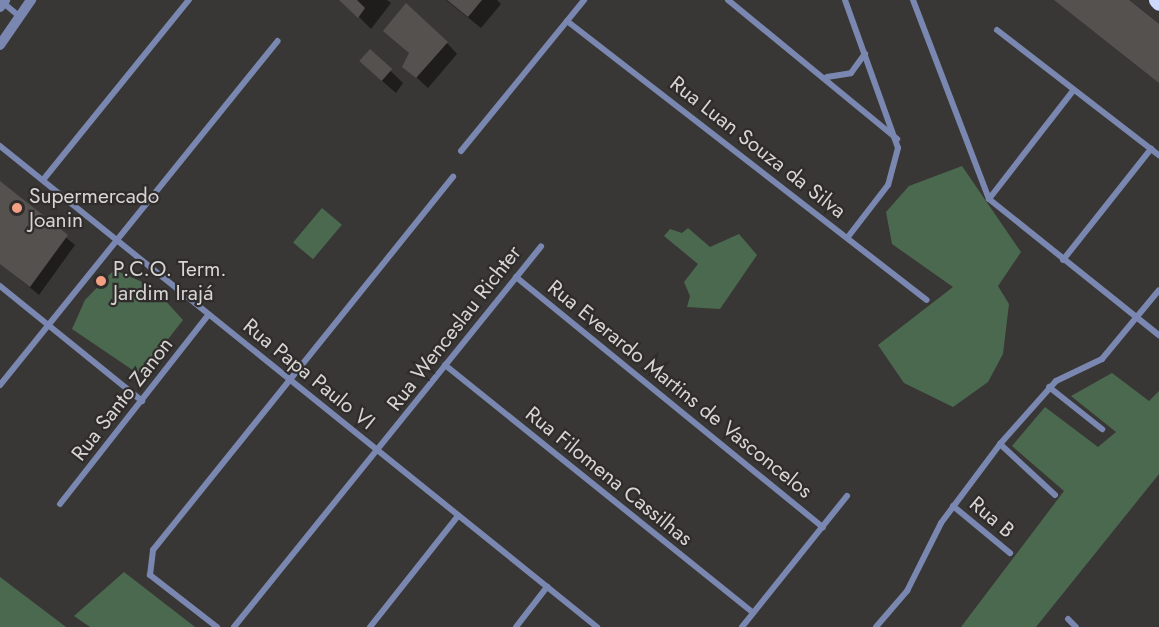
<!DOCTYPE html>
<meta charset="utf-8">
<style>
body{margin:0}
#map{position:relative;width:1159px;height:627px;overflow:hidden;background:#393735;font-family:Jost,sans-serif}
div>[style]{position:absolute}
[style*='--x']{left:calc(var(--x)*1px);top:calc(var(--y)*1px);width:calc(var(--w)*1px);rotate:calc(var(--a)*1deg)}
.green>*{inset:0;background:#4b694f;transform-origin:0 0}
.shadow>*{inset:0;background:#0007}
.building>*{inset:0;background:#55514f;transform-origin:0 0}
.minor>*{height:6px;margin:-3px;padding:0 3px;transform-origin:3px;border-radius:3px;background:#7a87b1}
.tertiary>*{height:10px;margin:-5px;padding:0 5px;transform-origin:5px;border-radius:5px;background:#7a87b1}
.primary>*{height:15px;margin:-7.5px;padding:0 7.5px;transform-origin:7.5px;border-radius:7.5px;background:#cdd8fc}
.dots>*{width:16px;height:16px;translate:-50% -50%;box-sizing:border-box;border:3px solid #2f2c2b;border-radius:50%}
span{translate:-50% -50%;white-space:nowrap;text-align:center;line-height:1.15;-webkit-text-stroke:4.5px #2f2c2b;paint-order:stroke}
.street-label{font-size:21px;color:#d7d5d4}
.poi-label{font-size:21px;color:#d7d5d4}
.left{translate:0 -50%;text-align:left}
</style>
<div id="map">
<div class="green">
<i style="clip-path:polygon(962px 166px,1021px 252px,998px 286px,1009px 304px,1003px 354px,988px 382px,953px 407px,904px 383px,878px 345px,953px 287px,892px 244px,886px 212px,909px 186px)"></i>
<i style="left:322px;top:208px;width:26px;height:45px;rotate:40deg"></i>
<i style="clip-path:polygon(688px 228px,710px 247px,739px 234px,757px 255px,720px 309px,687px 307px,690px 296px,684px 282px,698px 264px,664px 236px,670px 229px,682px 233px)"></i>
<i style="clip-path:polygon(114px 270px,152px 286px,183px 320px,140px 375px,72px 329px,85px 300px)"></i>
<i style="clip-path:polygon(1112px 373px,1149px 401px,1159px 391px,1159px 474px,1036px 627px,961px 627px,1064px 491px,1012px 446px,1045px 407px,1098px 447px,1116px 432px,1071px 396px)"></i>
<i style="clip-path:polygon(124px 572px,195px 627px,90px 627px,74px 616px)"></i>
<i style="clip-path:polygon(0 577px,66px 627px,0 627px)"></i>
</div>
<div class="shadow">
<i style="clip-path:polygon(342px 0,387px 0,391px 3px,371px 29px)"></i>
<i style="clip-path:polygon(446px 0,497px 0,501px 4px,481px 28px)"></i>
<i style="clip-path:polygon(447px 43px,457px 54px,428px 88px,404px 66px)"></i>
<i style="clip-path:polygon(370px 51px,403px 83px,396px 93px,373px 73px)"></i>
<i style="clip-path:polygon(0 183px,75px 245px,39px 295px,0 263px)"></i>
</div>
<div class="building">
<i style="clip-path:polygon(339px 0,357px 0,365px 8px,358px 18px)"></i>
<i style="clip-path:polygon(447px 0,482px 0,468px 17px)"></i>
<i style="clip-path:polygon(1054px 0,1129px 0,1159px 24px,1159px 83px)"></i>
<i style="clip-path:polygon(406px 3px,448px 42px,416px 78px,402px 67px,409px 53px,383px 31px)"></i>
<i style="left:370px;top:49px;width:30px;height:16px;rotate:42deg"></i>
<i style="clip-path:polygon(0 181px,68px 235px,30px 287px,0 264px)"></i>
</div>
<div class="minor">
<i style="--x:728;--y:0;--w:219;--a:39.4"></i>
<i style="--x:845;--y:0;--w:157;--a:70.3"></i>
<i style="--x:898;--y:148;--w:38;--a:105"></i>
<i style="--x:888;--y:185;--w:66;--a:127.6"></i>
<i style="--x:913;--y:0;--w:213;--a:69.1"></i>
<i style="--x:989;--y:199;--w:218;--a:38.7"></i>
<i style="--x:1;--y:1;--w:23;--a:40"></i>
<i style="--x:567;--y:21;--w:455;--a:37.8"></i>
<i style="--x:997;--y:30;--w:205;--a:37.7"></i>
<i style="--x:827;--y:77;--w:24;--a:-9"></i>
<i style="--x:851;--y:73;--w:24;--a:-54"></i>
<i style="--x:0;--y:146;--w:767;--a:38.86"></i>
<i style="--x:461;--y:151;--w:195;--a:-50.8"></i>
<i style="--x:43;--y:180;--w:232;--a:-51"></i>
<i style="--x:989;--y:199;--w:135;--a:-52.2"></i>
<i style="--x:1063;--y:260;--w:142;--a:-51.6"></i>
<i style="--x:516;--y:277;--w:396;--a:39.2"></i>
<i style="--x:0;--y:286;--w:183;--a:39"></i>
<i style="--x:445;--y:365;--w:395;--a:38.8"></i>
<i style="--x:0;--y:385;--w:442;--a:-51.1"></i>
<i style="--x:1049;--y:387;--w:68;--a:38.4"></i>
<i style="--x:1000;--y:444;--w:75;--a:42.8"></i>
<i style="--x:60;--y:504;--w:241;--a:-51.9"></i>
<i style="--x:953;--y:506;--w:74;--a:39.5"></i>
<i style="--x:1068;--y:619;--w:11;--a:45"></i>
<i style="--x:217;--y:627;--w:85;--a:-142.2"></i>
<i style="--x:150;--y:575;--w:25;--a:-83"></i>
<i style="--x:153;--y:550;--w:479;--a:-51.2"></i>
<i style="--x:234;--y:627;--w:489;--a:-51.1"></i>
<i style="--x:370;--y:627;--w:142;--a:-51.6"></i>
<i style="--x:516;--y:627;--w:51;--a:-52.2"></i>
<i style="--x:742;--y:627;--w:168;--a:-51.3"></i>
<i style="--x:876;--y:627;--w:48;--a:-49.3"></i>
<i style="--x:907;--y:591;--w:76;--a:-63.4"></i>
<i style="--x:941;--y:523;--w:99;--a:-53.2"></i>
<i style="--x:1000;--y:444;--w:84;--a:-48.4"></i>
<i style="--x:1056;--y:381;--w:51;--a:-25.6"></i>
<i style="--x:1102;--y:359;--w:89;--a:-50.4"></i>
</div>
<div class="tertiary">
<i style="--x:0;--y:7;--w:9;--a:-54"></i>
<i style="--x:0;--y:45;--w:55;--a:-55.4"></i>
</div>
<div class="primary">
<i style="--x:1156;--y:0;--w:4;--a:45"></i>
</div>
<div class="dots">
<i style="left:17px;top:208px;background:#f39f83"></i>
<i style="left:101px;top:281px;background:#f39f83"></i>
</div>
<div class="street-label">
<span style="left:758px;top:147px;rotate:38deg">Rua Luan Souza da Silva</span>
<span style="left:454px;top:328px;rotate:-52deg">Rua Wenceslau Richter</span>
<span style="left:309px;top:374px;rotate:39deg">Rua Papa Paulo VI</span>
<span style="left:680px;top:389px;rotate:39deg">Rua Everardo Martins de Vasconcelos</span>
<span style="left:122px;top:399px;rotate:-52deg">Rua Santo Zanon</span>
<span style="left:609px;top:476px;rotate:39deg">Rua Filomena Cassilhas</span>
<span style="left:992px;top:517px;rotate:40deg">Rua B</span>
</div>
<div class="poi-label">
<span class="left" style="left:29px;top:208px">Supermercado<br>Joanin</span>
<span class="left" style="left:113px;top:281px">P.C.O. Term.<br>Jardim Irajá</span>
</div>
</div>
